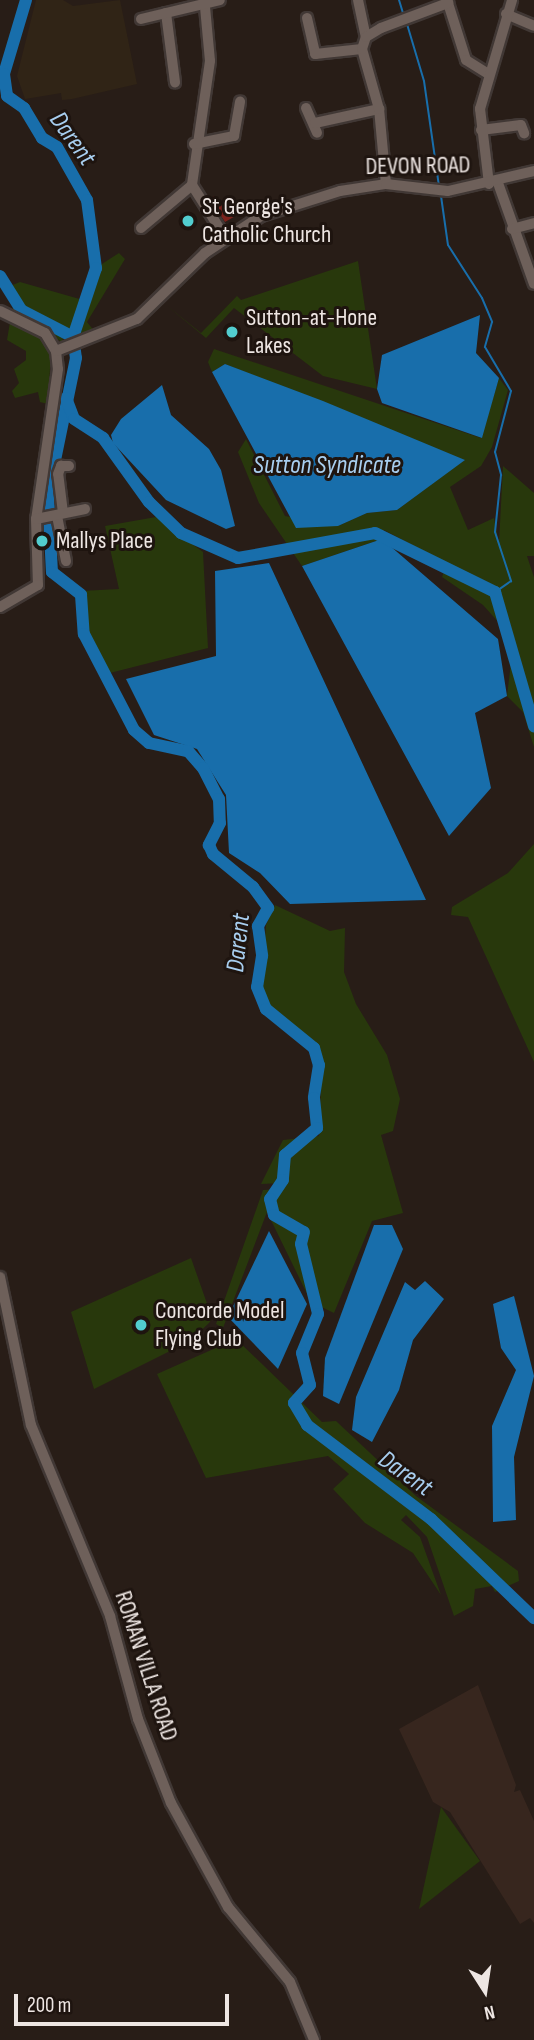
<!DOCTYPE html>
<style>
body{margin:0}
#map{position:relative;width:534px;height:2040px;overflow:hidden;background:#281d17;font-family:"Sofia Sans Condensed",sans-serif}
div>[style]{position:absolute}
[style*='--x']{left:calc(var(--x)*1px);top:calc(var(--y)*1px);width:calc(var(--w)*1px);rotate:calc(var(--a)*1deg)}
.commercial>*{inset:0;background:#302416}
.built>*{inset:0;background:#37261e}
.green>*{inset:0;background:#28380c}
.water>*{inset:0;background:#186eab}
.stream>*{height:2px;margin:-1px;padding:0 1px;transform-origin:1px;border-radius:1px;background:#186eab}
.river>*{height:12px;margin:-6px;padding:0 6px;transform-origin:6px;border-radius:6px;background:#186eab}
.building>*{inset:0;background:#7a221c}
.roads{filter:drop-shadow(2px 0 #413835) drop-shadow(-2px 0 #413835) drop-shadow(0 2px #413835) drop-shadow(0 -2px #413835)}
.minor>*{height:10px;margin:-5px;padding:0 5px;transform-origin:5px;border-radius:5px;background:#6e605a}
.dots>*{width:19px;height:19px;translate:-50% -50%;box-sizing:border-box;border:4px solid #1e140f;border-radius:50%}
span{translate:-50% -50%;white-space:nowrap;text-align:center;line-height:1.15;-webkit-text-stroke:6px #1e140f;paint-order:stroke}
.street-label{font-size:24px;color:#eee6e3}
.poi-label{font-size:24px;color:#eee6e3}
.left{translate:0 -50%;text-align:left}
.water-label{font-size:26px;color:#a8ceef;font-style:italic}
.north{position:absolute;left:450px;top:1956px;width:70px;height:70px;-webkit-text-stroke:5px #1e140f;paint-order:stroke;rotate:168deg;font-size:19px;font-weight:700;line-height:28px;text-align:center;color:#eee6e3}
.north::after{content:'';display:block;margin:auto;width:24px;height:32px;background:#eee6e3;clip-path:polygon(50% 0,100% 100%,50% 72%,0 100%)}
.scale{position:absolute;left:14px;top:1994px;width:215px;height:32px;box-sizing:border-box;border:4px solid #eee6e3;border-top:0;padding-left:9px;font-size:21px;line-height:24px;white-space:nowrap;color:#eee6e3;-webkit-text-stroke:5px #1e140f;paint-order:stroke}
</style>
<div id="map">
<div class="commercial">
<i style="clip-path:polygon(36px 0,63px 0,73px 6px,120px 0,137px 84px,72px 99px,62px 100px,61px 93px,25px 99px,17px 76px)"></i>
</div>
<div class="built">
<i style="clip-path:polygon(478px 1685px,516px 1785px,514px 1792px,520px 1790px,534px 1821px,534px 1923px,530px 1918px,520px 1924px,450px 1812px,433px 1802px,399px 1729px)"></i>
</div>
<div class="green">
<i style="clip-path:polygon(119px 253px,125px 259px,87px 322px,95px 332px,80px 337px,66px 327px,62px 342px,12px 311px,16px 301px,10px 286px,20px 282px,83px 300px,91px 271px)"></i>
<i style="clip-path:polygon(358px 261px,377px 389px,323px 376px,234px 308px,206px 338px,166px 305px,201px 333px,237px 296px,241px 300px)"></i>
<i style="clip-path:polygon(10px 322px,40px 336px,51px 350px,48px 404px,40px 402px,38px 392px,15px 398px,12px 391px,19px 383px,14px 369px,26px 360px,26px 351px,7px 340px)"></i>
<i style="clip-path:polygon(214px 349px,481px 438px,499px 378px,508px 390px,492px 447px,481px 466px,450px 487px,468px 530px,494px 518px,499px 543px,503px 466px,534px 493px,534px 556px,527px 556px,534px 577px,534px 747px,523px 712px,507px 696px,512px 654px,501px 625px,483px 605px,442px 577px,447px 563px,384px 530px,382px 539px,302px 566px,259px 503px,238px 452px,246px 439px,285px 516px,338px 526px,367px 513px,397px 510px,464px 460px,225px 364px,212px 372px,208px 362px)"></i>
<i style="clip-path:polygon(156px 517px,203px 552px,208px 648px,106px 674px,87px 634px,81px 591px,119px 589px,105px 526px)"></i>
<i style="clip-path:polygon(534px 844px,534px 1062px,468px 917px,451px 915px,452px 907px,508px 873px)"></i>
<i style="clip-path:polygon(275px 905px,330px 931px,345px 928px,344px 972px,356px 1004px,387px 1055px,400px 1099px,393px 1131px,381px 1135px,403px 1213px,372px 1221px,334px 1313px,311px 1302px,267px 1212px,223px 1328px,216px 1324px,263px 1190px,279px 1189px,283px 1183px,261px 1184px,283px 1140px,319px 1136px,322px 1061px,310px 1039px,267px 1005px,262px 984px,266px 925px)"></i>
<i style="clip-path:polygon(191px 1258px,210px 1312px,216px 1313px,209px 1323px,190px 1341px,94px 1389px,71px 1312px)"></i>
<i style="clip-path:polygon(236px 1339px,322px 1422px,336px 1421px,416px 1496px,518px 1571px,519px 1581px,495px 1592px,492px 1586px,475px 1589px,473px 1606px,454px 1616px,427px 1537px,406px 1515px,401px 1520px,420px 1537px,441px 1595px,413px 1553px,365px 1523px,333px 1489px,349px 1474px,328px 1456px,206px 1478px,157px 1374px)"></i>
<i style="clip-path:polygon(441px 1807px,480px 1861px,419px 1909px)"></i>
</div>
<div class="water">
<i style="clip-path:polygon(480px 315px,476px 353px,499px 378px,482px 438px,382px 403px,377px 389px,382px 355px)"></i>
<i style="clip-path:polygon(225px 364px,323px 401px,465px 460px,397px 510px,367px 513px,338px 526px,296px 528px,212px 372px)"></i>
<i style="clip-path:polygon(162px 385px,171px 415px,209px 449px,221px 470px,235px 526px,226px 529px,166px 500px,113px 443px,111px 435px,121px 419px)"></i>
<i style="clip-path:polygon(382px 539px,498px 639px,507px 696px,475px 713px,491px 788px,449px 836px,302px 566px)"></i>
<i style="clip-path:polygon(269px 563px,426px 900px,290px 904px,260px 873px,229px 853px,226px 795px,197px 749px,154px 735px,126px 679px,216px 656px,215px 571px)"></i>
<i style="clip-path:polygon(374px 1225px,392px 1225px,403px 1249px,339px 1404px,323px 1396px,325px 1358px)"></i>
<i style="clip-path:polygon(269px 1231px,307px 1304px,278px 1369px,228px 1317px)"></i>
<i style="clip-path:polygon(425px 1281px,444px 1299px,413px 1340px,399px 1390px,372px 1442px,352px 1430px,356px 1397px,405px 1282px,415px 1290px)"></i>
<i style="clip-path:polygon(514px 1296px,534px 1376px,514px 1457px,516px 1520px,493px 1522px,492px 1426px,516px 1370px,501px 1348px,493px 1304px)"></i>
</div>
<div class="stream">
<i style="--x:399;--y:0;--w:17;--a:73"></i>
<i style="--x:407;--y:24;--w:59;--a:73.4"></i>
<i style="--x:424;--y:81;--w:107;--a:81.9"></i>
<i style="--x:441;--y:196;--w:49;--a:81.9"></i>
<i style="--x:448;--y:245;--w:63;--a:57.3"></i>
<i style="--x:482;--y:298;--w:26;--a:67"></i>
<i style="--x:492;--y:322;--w:26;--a:106"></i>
<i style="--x:485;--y:347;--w:51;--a:59.4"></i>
<i style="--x:511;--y:391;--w:63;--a:104.7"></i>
<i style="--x:495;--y:452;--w:24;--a:75"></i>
<i style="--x:501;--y:475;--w:57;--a:96"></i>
<i style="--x:495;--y:532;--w:52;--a:71.9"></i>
<i style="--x:511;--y:581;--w:19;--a:145"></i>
</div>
<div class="river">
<i style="--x:26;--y:0;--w:77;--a:106.6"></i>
<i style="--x:4;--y:74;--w:22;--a:82"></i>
<i style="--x:7;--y:96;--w:21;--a:35"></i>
<i style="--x:24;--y:108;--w:35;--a:59"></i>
<i style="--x:42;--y:138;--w:17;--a:31"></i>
<i style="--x:57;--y:147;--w:61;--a:60.5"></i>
<i style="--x:87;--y:200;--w:69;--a:82.5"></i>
<i style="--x:96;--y:268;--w:73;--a:108.4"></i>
<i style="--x:73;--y:337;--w:21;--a:82"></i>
<i style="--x:76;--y:358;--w:139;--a:101.6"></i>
<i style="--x:48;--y:494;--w:78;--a:87.1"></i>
<i style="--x:52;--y:572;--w:37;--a:38"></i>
<i style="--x:81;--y:595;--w:39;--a:86"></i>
<i style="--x:84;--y:634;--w:108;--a:62.5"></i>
<i style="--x:134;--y:730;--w:20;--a:41"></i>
<i style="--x:149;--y:743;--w:40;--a:12"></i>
<i style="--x:188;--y:751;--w:23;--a:49"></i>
<i style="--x:203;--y:768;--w:35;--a:63"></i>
<i style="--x:219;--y:799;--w:24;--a:88"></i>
<i style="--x:220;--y:823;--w:25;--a:117"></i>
<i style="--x:209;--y:845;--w:10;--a:66"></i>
<i style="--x:213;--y:854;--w:52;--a:39.5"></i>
<i style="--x:253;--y:887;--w:26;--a:54"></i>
<i style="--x:268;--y:908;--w:21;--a:119"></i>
<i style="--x:258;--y:926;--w:30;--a:82"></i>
<i style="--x:262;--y:956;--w:31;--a:99"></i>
<i style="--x:257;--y:987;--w:24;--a:68"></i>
<i style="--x:266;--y:1009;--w:62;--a:39.1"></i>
<i style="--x:314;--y:1048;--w:18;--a:74"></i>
<i style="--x:319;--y:1065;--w:33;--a:99"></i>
<i style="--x:314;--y:1098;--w:30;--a:84"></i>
<i style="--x:317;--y:1128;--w:42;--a:139.8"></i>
<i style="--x:285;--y:1155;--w:25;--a:95"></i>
<i style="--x:283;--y:1180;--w:23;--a:124"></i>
<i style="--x:270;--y:1199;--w:16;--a:76"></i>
<i style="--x:274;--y:1215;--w:34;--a:30"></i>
<i style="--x:304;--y:1232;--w:12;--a:104"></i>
<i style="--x:301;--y:1244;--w:72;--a:76.3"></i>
<i style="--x:318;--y:1314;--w:42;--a:112.3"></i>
<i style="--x:302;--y:1353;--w:33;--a:76"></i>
<i style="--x:310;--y:1385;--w:24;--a:132"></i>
<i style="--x:294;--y:1403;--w:26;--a:59"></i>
<i style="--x:307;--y:1425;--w:156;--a:37.2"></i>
<i style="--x:431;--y:1519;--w:143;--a:43.9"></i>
<i style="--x:0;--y:276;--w:40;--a:58"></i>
<i style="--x:21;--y:310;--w:59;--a:27.4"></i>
<i style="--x:66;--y:398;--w:22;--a:69"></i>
<i style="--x:74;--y:419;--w:35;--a:33"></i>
<i style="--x:103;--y:438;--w:79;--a:54.3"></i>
<i style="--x:149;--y:502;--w:45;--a:44.1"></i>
<i style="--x:181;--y:533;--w:62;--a:23.7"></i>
<i style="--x:238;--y:558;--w:139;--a:-10.3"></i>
<i style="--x:375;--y:533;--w:134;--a:26.2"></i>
<i style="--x:495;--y:592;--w:140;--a:73.8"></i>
</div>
<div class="building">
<i style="clip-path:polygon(214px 196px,226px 210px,235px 205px,239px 214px,225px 222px,210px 199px)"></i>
</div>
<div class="roads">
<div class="minor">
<i style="--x:358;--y:0;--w:38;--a:78"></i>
<i style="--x:447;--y:0;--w:63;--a:72.4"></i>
<i style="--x:466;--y:60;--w:25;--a:32"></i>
<i style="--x:205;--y:7;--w:54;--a:84.7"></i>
<i style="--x:210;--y:61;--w:125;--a:98.3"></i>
<i style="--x:192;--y:185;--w:62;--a:57.6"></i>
<i style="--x:166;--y:13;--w:70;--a:82.6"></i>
<i style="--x:506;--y:14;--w:30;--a:23"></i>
<i style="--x:307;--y:18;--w:37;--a:77"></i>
<i style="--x:315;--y:54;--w:47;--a:-6.1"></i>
<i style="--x:141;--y:19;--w:81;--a:-13.5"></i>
<i style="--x:306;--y:108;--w:27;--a:66"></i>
<i style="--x:315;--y:123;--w:66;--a:-12.3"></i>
<i style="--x:481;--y:130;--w:40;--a:-7.1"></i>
<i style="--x:521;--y:125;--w:9;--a:69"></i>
<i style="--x:194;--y:144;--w:41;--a:-11.3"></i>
<i style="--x:234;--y:136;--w:35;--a:-80"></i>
<i style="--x:498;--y:183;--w:107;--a:70.4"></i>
<i style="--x:386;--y:184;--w:75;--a:-95.3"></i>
<i style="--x:379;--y:109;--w:62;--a:-105.8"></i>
<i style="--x:362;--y:49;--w:13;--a:-72"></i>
<i style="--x:366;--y:37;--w:17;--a:-31"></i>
<i style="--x:381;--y:28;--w:72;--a:-20.5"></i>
<i style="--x:489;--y:184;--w:76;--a:-96.8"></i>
<i style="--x:480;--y:109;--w:114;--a:-73.6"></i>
<i style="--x:141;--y:228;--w:67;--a:-40.1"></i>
<i style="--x:512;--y:229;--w:23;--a:-15"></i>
<i style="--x:0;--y:311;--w:50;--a:26.1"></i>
<i style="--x:45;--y:333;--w:21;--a:59"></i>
<i style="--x:56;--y:351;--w:18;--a:84"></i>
<i style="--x:58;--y:369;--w:152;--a:98.3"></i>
<i style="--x:36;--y:519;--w:66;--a:88.3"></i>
<i style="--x:38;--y:585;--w:44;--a:149.9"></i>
<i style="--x:56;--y:351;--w:87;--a:-21.6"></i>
<i style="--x:137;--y:319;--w:95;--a:-44.1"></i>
<i style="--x:205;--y:253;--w:67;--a:-33.5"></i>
<i style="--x:261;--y:216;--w:83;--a:-17.6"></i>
<i style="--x:340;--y:191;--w:47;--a:-8.7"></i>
<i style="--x:386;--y:184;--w:62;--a:6.4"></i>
<i style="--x:448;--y:191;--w:88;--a:-13.1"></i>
<i style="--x:63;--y:513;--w:39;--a:-97"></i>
<i style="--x:58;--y:474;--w:9;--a:-69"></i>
<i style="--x:61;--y:466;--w:8;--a:0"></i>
<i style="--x:57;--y:516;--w:46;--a:78.7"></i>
<i style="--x:36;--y:519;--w:50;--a:-11.5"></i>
<i style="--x:0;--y:1277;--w:151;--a:78.2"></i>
<i style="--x:31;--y:1425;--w:207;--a:67.5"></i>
<i style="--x:110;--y:1616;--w:107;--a:74.8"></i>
<i style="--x:138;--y:1719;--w:90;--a:68.6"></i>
<i style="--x:171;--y:1803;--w:119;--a:61.3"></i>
<i style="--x:228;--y:1907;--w:97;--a:50.4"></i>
<i style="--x:290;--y:1982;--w:63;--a:67.5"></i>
</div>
</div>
<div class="dots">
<i style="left:188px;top:221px;background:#52cdcf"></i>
<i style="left:232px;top:332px;background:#52cdcf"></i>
<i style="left:42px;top:541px;background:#52cdcf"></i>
<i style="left:141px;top:1325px;background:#52cdcf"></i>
</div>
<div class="street-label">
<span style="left:418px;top:166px;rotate:-1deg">DEVON ROAD</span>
<span style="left:146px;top:1666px;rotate:72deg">ROMAN VILLA ROAD</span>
</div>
<div class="poi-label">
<span class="left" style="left:202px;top:221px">St George's<br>Catholic Church</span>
<span class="left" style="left:246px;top:332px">Sutton-at-Hone<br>Lakes</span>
<span class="left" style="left:56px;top:541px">Mallys Place</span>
<span class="left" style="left:155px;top:1325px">Concorde Model<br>Flying Club</span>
</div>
<div class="water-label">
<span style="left:72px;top:139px;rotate:54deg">Darent</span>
<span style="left:327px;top:466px">Sutton Syndicate</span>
<span style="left:239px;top:943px;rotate:-84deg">Darent</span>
<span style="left:405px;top:1474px;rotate:35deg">Darent</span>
</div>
<div class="north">N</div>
<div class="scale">200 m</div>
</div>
